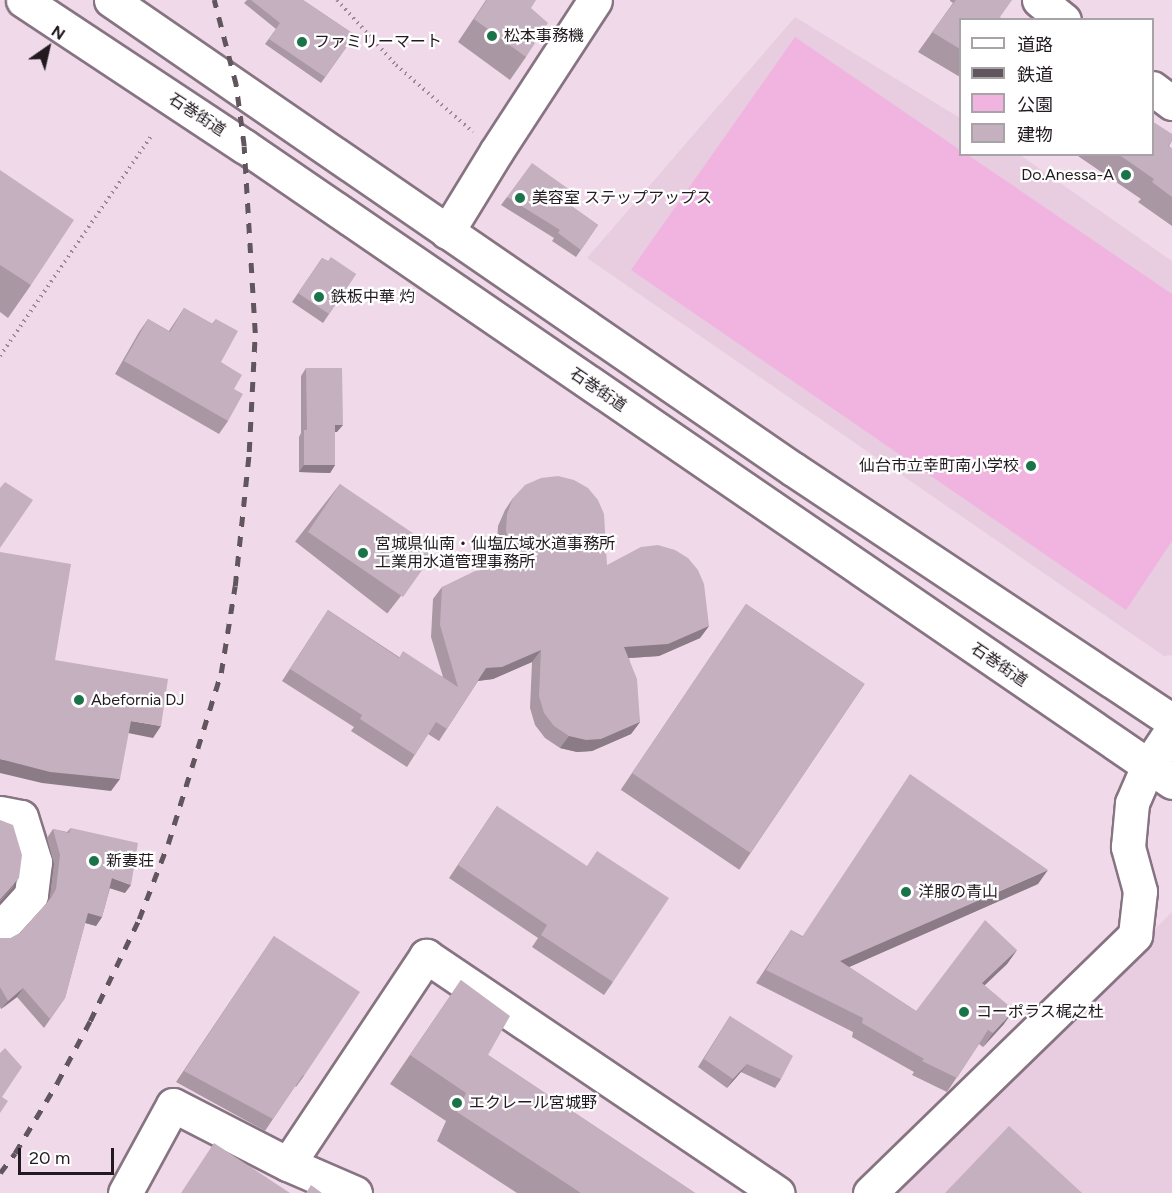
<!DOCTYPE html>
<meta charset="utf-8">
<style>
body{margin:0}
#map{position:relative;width:1172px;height:1193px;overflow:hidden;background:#f0dae9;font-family:Figtree,"Noto Sans JP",sans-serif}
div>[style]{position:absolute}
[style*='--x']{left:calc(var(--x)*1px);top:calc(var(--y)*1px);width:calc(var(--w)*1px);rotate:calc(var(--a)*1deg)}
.built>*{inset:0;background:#e8cce0}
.green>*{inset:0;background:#f1b4e0}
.path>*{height:4px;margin-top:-2px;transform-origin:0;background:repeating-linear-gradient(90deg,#998994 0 1.5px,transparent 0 6px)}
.roads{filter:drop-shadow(2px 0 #877482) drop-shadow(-2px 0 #877482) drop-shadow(0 2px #877482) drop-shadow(0 -2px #877482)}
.minor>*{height:33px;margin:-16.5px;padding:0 16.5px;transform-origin:16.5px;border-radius:16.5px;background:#fff}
.rail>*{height:4.5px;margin-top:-2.25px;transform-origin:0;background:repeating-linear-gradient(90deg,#61555e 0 10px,transparent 0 20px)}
.wall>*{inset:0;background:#a997a4;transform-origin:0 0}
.shaded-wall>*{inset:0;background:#8a7b86}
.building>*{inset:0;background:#c5b0bf;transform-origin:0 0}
.dots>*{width:16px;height:16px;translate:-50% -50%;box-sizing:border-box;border:3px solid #fff;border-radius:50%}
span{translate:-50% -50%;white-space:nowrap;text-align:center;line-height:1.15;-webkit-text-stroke:4.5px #fff;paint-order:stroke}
.poi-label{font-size:16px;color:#221a20}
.left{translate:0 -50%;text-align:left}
.right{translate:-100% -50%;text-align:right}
.street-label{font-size:16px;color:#221a20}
.legend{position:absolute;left:959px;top:18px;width:195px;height:138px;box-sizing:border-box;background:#fff;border:2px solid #a7a3a6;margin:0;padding:8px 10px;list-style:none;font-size:18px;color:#221a20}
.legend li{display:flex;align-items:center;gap:12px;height:30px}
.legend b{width:30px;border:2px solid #a7a3a6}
.north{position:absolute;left:18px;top:18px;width:60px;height:60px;-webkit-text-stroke:4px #fff;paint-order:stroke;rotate:34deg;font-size:16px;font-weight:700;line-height:24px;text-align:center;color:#221a20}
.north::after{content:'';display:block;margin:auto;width:21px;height:27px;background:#221a20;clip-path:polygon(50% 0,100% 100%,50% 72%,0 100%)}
.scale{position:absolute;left:18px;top:1148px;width:96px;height:27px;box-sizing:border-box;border:3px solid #221a20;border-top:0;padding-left:8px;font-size:18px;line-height:21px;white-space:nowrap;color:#221a20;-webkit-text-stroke:4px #fff;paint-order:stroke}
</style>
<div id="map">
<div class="built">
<i style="clip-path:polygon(795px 17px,960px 118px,960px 154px,1020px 155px,1172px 261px,1172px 655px,1164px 656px,587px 258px)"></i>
<i style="clip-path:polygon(1172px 912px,1172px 1193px,892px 1193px)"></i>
</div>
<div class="green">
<i style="clip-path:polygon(795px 37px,960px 150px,960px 154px,968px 155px,1172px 294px,1172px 541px,1126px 610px,631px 270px)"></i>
</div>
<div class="path">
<i style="--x:337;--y:0;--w:88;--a:47.8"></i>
<i style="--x:396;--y:65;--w:102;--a:41"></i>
<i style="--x:0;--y:356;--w:268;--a:-55.5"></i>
</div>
<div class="roads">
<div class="minor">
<i style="--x:23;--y:0;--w:265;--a:33.5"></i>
<i style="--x:244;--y:146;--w:1125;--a:34.42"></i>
<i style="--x:111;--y:0;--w:828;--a:34.52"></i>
<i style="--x:793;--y:469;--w:455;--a:33.6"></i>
<i style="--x:1039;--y:0;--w:32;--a:39"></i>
<i style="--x:1152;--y:88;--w:25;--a:37"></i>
<i style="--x:447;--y:232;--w:94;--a:-58.5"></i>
<i style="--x:496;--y:152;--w:181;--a:-56.9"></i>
<i style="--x:0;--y:813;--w:21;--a:11"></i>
<i style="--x:21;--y:817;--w:47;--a:72.7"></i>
<i style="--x:35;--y:862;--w:33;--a:97"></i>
<i style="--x:31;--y:895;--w:46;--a:132.4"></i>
<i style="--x:125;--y:1193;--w:100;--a:-61.4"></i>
<i style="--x:173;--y:1105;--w:129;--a:27.2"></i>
<i style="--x:355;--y:1193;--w:73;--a:-156.6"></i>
<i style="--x:288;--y:1164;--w:250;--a:-56.4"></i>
<i style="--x:426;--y:956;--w:424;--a:34"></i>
<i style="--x:870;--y:1193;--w:370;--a:-44.2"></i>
<i style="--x:1135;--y:935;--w:44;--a:-83.5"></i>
<i style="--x:1140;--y:891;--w:46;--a:-105.3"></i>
<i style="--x:1128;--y:847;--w:44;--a:-84.8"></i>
<i style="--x:1132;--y:803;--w:40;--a:-66.6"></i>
<i style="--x:1148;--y:766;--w:43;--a:-56.3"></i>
</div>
</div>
<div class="rail">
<i style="--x:0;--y:1173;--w:25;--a:-53"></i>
<i style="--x:15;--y:1153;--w:82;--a:-59"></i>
<i style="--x:57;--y:1083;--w:70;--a:-62"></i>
<i style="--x:90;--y:1021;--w:113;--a:-64.3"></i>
<i style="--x:139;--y:919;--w:80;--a:-68.9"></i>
<i style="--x:168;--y:844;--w:179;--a:-72.8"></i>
<i style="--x:221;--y:673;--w:88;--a:-80.9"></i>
<i style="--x:235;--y:586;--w:135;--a:-84"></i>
<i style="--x:249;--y:452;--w:119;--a:-87.1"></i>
<i style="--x:255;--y:333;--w:187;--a:-93.4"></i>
<i style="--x:244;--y:146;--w:62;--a:-97.5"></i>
<i style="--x:236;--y:85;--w:88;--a:-104.5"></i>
</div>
<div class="wall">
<i style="clip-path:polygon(247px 0,303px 0,355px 35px,321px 83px,265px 44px,276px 29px,244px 3px)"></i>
<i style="clip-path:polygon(486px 0,531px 8px,526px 57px,510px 80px,458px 42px)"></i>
<i style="clip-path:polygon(950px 0,1012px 0,960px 20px,960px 77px,918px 52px,953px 3px,950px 1px)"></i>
<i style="clip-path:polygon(1172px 141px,1169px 146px,1172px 149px,1172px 226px,1138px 202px,1141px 199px,1075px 154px,1152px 154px)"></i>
<i style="clip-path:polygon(0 170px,31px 285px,8px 318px,0 312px)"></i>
<i style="clip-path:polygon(507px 197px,570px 205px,598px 225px,576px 257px,552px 241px,554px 238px,501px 205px)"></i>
<i style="clip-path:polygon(322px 258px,328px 261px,356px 274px,323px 323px,292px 302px)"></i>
<i style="clip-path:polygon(184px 308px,212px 324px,216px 319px,221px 362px,234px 389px,228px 421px,219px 434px,115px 374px,139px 332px,148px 319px,169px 331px)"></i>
<i style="clip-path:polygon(306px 368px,337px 432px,335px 432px,335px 465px,330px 473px,299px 472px,299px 437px,301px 433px,301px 376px)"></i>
<i style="left:340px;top:484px;width:117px;height:73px;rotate:38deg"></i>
<i style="clip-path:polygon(513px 498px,607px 565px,709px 626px,700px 638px,659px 656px,629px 658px,640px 722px,631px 734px,592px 751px,577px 752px,560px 748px,545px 738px,535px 725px,530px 708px,532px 662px,493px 679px,478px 681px,439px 741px,428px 734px,407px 767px,351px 731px,354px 727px,282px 681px,328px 610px,399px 657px,443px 677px,431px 637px,433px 599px,442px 587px,504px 567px,497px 544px,498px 526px,505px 510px)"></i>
<i style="left:746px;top:604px;width:143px;height:224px;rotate:34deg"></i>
<i style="clip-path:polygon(497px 806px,613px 982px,604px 995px,532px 947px,538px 938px,449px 878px)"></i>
<i style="clip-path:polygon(71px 828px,125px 893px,110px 888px,102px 917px,96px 926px,85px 923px,65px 998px,44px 1028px,17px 997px,1px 1009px,0 1007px,0 938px,11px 938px,20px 933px,47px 903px,50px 897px,54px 864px,47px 838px,53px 829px,67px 832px)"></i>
<i style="clip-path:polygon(1038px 884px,849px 967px,916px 1011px,1017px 950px,1007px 964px,984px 986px,1004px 1024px,983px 1047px,979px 1044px,947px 1092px,912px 1075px,914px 1072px,852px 1037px,853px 1032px,756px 983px,791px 930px,802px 936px)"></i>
<i style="clip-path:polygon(274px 936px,304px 1076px,296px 1087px,295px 1086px,265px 1131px,176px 1082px)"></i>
<i style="clip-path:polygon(461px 980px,488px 1055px,695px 1193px,517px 1193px,437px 1141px,446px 1121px,390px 1084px)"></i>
<i style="clip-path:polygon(730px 1016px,781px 1079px,775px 1088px,741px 1072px,727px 1088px,698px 1067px)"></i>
</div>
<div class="shaded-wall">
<i style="clip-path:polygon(335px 425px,343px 425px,337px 432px,330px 432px)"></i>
<i style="clip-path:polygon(304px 465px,335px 465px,330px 473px,299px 472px)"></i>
<i style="clip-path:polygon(709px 626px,700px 638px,659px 656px,615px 659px,624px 647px)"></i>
<i style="clip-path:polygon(541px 650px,532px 662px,493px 679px,477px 681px,486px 668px)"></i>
<i style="clip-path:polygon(131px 721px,161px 726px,153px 738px,123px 732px)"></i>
<i style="clip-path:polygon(640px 722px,631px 734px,592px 751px,577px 752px,560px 748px,569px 736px)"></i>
<i style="clip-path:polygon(0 759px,120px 779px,111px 791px,42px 783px,0 773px)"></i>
<i style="clip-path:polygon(1048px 870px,1038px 884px,831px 975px,840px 961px)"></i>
<i style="clip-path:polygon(19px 878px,13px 887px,0 901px,0 899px)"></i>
<i style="clip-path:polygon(112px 878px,131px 885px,125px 893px,106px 887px)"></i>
<i style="clip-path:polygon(88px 913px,102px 917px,96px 926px,82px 922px)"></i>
<i style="clip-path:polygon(1017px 950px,1007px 964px,972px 997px,982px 983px)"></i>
<i style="clip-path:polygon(23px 988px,17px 997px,1px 1009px,8px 1001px)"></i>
<i style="clip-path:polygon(1014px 1010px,1004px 1024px,983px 1047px,993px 1033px)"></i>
<i style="clip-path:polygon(747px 1064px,741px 1072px,727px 1088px,733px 1079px)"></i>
</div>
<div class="building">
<i style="clip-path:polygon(251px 0,303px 0,355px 35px,325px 77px,269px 39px,280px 23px)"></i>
<i style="clip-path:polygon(487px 0,536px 0,531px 8px,548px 23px,526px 57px,474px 19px)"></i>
<i style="clip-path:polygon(956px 0,1012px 0,1000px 17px,1004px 20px,960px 20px,960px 49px,932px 32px)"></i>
<i style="clip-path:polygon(1152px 121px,1172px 134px,1172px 141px,1168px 146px,1172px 149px,1172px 197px,1152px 182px,1154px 179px,1118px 154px,1152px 154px)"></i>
<i style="clip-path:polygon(532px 163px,577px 195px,570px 205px,598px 225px,581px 250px,558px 233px,560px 230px,507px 197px)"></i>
<i style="clip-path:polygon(0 170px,74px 220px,31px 285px,0 265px)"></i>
<i style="clip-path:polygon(331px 257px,356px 274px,329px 314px,298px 293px,322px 258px,328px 261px)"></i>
<i style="clip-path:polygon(184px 308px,213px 324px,216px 319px,238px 331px,221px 362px,242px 375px,234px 389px,243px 394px,228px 421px,124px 361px,148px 319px,170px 332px)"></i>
<i style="clip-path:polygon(306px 368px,342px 368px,343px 425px,335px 425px,335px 465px,304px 465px,304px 430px,307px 430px)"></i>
<i style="clip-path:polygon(558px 476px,574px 480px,588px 488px,598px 500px,604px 514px,607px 565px,641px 547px,658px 545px,675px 550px,688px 558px,698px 570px,704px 584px,709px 626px,668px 644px,624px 647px,637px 679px,640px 722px,601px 739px,586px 740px,569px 736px,554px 726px,544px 713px,539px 696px,541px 650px,502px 667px,486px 668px,447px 729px,436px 722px,415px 755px,360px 719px,362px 715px,290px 669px,328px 610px,399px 658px,403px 651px,458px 687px,440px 625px,442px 587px,475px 571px,516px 565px,506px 531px,507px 514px,513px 498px,525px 485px,541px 478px)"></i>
<i style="clip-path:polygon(5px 482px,33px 500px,0 548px,0 488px)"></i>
<i style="clip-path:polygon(340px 484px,432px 546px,432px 556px,403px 597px,308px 532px)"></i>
<i style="clip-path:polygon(0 552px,71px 564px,55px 660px,168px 679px,161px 726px,131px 721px,120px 779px,50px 772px,0 759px)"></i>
<i style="left:746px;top:604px;width:143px;height:204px;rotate:34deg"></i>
<i style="clip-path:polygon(910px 774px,1048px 870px,840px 961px,916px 1011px,985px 920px,1017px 950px,982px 983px,1014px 1010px,993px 1033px,988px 1030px,957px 1078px,922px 1061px,924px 1059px,862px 1023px,863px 1018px,766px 970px,791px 930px,802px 937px)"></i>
<i style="clip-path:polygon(497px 806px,587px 866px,597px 851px,669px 898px,613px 982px,541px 935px,547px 925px,458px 865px)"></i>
<i style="clip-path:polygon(0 820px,13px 825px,22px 855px,19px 878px,0 899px)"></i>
<i style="clip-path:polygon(71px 828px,138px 843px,131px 885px,112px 878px,102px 917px,88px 913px,65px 998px,50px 1019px,23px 988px,8px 1001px,0 987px,0 938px,11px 938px,20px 933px,51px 898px,56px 889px,60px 855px,53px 829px,69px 833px)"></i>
<i style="clip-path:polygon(274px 936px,360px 992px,304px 1076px,303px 1075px,273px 1119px,184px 1071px)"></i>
<i style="clip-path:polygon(461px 980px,510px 1016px,488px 1055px,695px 1193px,581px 1193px,457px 1112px,466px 1093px,410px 1055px)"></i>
<i style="clip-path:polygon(730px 1016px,793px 1056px,781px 1079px,747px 1064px,733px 1079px,704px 1059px)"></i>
<i style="clip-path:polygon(5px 1048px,22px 1067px,2px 1097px,8px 1101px,0 1113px,0 1053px)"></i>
<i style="clip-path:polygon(1009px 1126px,1082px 1193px,945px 1193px)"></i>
<i style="clip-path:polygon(214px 1143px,290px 1193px,181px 1193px)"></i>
<i style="clip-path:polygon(311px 1185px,322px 1193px,306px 1193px)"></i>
</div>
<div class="dots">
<i style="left:492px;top:36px;background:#1b7449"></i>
<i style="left:302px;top:42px;background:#1b7449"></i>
<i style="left:1126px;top:175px;background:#1b7449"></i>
<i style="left:520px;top:198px;background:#1b7449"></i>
<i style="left:319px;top:297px;background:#1b7449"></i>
<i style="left:1031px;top:466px;background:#1b7449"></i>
<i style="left:363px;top:553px;background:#1b7449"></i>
<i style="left:79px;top:700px;background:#1b7449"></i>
<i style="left:94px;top:861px;background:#1b7449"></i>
<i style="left:906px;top:892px;background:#1b7449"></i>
<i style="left:964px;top:1012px;background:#1b7449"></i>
<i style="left:457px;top:1103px;background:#1b7449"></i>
</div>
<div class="poi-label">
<span class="left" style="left:504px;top:36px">松本事務機</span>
<span class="left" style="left:314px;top:42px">ファミリーマート</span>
<span class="right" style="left:1114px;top:175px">Do.Anessa-A</span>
<span class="left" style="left:532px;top:198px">美容室 ステップアップス</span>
<span class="left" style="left:331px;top:297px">鉄板中華 灼</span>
<span class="right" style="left:1019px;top:466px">仙台市立幸町南小学校</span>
<span class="left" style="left:375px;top:553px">宮城県仙南・仙塩広域水道事務所<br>工業用水道管理事務所</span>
<span class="left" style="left:91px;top:700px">Abefornia DJ</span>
<span class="left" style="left:106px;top:861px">新妻荘</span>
<span class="left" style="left:918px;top:892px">洋服の青山</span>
<span class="left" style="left:976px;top:1012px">コーポラス梶之杜</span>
<span class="left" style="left:469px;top:1103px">エクレール宮城野</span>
</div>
<div class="street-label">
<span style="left:197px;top:115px;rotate:33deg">石巻街道</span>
<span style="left:598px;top:390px;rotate:34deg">石巻街道</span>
<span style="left:999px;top:665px;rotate:34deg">石巻街道</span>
</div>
<ul class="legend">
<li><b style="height:8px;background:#fff"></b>道路</li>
<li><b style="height:8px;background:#61555e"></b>鉄道</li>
<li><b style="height:16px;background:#f1b4e0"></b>公園</li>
<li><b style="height:16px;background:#c5b0bf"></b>建物</li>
</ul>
<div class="north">N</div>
<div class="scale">20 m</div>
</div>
